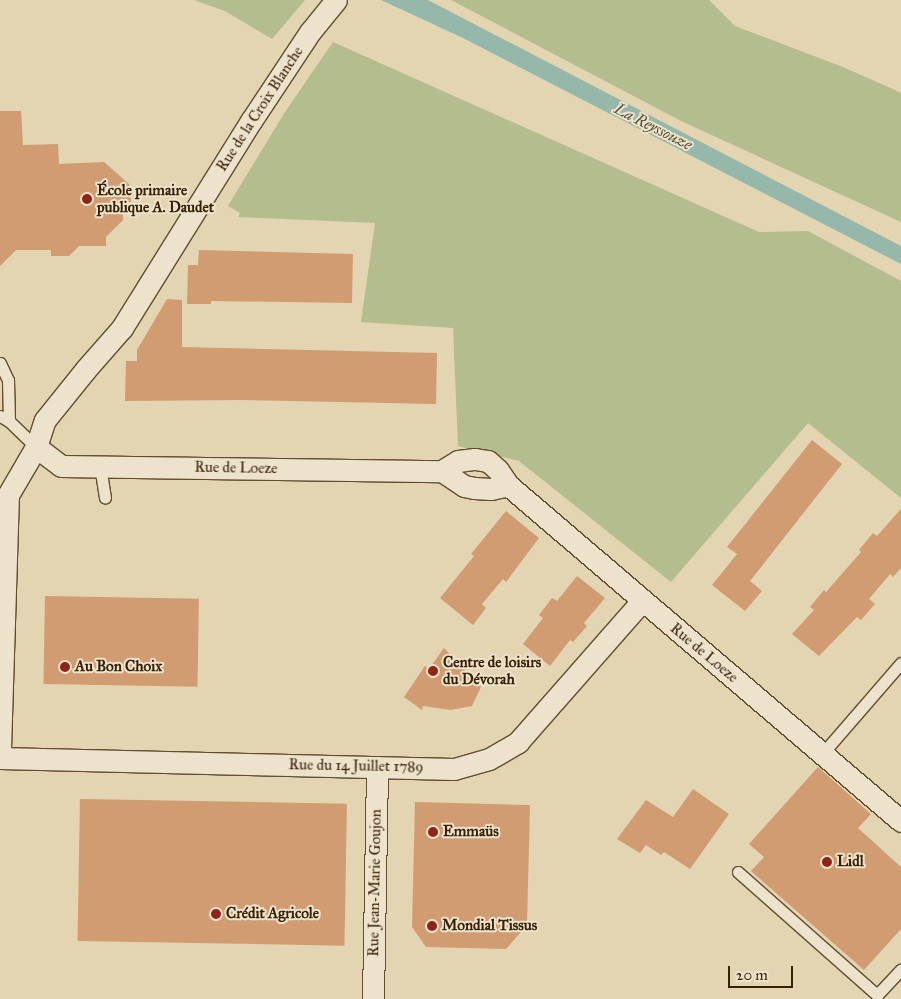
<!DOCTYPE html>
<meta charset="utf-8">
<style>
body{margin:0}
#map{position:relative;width:901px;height:999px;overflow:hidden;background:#e3d4b2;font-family:"IM FELL Great Primer",serif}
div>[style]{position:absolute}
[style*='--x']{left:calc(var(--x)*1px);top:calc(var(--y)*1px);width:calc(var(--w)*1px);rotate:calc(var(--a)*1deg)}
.green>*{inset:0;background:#b3bd8d}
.water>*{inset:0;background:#95b8aa}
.building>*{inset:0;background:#d19c72;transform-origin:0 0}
.roads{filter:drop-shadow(1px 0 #634d30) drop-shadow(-1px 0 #634d30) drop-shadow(0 1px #634d30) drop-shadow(0 -1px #634d30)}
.lane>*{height:11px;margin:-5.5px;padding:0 5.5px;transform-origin:5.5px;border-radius:5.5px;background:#ede3cd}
.street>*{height:21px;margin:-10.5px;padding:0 10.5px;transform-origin:10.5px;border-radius:10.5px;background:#ede3cd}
.dots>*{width:14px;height:14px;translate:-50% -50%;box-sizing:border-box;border:2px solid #ede3cd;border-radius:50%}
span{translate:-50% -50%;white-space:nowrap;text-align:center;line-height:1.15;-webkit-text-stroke:4px #ede3cd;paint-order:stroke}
.street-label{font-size:15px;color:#382004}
.poi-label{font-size:15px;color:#382004;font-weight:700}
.left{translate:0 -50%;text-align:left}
.water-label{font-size:16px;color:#544e36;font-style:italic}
.scale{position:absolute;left:728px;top:966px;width:65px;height:22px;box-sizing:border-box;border:2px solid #382004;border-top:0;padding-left:6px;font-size:15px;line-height:18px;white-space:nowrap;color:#382004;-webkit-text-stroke:4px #ede3cd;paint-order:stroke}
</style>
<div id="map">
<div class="green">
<i style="clip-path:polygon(194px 0,305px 0,272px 39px,225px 11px)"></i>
<i style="clip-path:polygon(451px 0,709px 0,735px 26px,843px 67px,895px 90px,901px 93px,901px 222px,681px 121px)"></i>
<i style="clip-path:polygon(333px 42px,759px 232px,808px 231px,901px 281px,901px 498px,808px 423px,671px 582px,519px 461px,458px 446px,453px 328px,361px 322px,375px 223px,238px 217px,240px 213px,228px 206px,285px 112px)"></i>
</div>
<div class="water">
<i style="clip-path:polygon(381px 0,428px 0,901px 246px,901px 264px,461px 37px)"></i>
</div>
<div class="building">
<i style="clip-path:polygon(0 111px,21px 111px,23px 145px,58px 144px,59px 164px,104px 162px,129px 184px,131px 202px,122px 202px,123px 220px,106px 237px,106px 246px,79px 246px,69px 256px,51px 256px,51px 250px,16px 250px,0 266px)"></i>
<i style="clip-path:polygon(199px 250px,353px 254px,352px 303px,211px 301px,211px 304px,187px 304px,188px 265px,198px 265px)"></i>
<i style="clip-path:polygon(167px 299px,182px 300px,182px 347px,437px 353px,436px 404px,241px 400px,125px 401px,126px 361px,137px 361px,137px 350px)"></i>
<i style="clip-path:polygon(812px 440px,842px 464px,750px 581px,762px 591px,745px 611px,712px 585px,737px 554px,727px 547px)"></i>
<i style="clip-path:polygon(901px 509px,901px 568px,893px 577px,890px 574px,869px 599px,875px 604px,861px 620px,857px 617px,819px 656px,792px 634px,814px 610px,810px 607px,824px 590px,826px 592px,861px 552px,859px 550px,873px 533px,877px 536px)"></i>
<i style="clip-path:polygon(506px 511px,539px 538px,506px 582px,503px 579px,482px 604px,486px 608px,473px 625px,440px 598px,474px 556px,471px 554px)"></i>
<i style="clip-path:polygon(577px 576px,605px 598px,584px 623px,587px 626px,573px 642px,570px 640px,550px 666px,523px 644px,543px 618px,539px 615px,552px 598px,557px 601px)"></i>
<i style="left:45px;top:596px;width:154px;height:88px;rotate:1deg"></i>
<i style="clip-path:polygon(444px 648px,481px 687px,472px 706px,451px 710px,423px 706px,422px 710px,404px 697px,425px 666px,429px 669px)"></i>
<i style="clip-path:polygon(818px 767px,871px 814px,858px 828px,901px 867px,901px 929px,864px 970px,751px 871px,764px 857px,749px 844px)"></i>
<i style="clip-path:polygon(693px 789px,729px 814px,690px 869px,664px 852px,661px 855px,646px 845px,640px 853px,617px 839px,646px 800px,673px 817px)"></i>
<i style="left:80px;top:799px;width:267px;height:142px;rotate:1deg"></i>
<i style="clip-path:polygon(415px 802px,530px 805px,527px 925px,506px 949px,426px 947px,412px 927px)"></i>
</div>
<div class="roads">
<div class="lane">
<i style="--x:0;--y:363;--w:19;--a:65"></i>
<i style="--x:8;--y:380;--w:41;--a:88.6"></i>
<i style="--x:0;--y:416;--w:10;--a:29"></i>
<i style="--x:9;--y:421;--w:37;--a:44"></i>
<i style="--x:100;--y:466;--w:32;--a:81"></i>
<i style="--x:823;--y:753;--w:119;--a:-49.1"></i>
<i style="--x:738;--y:872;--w:186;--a:41.5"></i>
<i style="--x:877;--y:995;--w:35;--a:-47"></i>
</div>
<div class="street">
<i style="--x:36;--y:447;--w:31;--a:37"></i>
<i style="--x:61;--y:466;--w:381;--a:0.8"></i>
<i style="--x:442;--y:471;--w:19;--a:-32"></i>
<i style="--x:458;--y:461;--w:17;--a:-7"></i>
<i style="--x:475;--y:459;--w:13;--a:9"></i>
<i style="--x:488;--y:461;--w:13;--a:42"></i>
<i style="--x:498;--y:470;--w:18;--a:56"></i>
<i style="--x:508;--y:485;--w:517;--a:40.53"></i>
<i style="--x:442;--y:471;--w:27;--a:34"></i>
<i style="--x:464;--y:486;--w:10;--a:11"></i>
<i style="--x:474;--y:488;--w:17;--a:3"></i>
<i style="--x:491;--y:489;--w:17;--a:-13"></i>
<i style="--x:0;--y:749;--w:254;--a:-88.2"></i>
<i style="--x:8;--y:495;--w:56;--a:-59.7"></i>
<i style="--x:36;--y:447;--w:28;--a:-72"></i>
<i style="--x:45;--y:420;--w:65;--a:-51.2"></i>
<i style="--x:86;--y:369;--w:55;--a:-48.7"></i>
<i style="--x:122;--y:328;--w:244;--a:-58.1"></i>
<i style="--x:251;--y:121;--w:107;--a:-56.5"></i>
<i style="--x:310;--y:32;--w:41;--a:-50.9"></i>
<i style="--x:0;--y:758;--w:454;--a:1.4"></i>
<i style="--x:454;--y:769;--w:36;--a:-16"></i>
<i style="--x:489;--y:759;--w:34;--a:-30"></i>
<i style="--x:518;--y:742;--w:188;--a:-48.7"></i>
<i style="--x:373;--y:999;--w:232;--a:-89"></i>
</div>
</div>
<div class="dots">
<i style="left:87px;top:199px;background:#8f2418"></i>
<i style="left:65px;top:667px;background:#8f2418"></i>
<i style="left:433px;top:671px;background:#8f2418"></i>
<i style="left:433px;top:832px;background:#8f2418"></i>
<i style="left:827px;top:862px;background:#8f2418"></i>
<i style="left:216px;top:914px;background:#8f2418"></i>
<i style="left:432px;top:926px;background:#8f2418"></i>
</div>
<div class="street-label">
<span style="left:260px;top:109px;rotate:-57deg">Rue de la Croix Blanche</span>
<span style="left:236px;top:468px;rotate:1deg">Rue de Loeze</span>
<span style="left:704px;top:653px;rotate:40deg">Rue de Loeze</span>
<span style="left:356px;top:766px;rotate:1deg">Rue du 14 Juillet 1789</span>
<span style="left:375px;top:883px;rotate:-89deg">Rue Jean-Marie Goujon</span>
</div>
<div class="poi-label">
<span class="left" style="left:97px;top:199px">École primaire<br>publique A. Daudet</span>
<span class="left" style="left:443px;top:671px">Centre de loisirs<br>du Dévorah</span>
<span class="left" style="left:75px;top:667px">Au Bon Choix</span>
<span class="left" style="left:443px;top:832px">Emmaüs</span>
<span class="left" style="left:837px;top:862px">Lidl</span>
<span class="left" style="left:226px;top:914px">Crédit Agricole</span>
<span class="left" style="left:442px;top:926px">Mondial Tissus</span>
</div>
<div class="water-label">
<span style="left:653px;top:127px;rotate:27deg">La Reyssouze</span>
</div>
<div class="scale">20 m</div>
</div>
